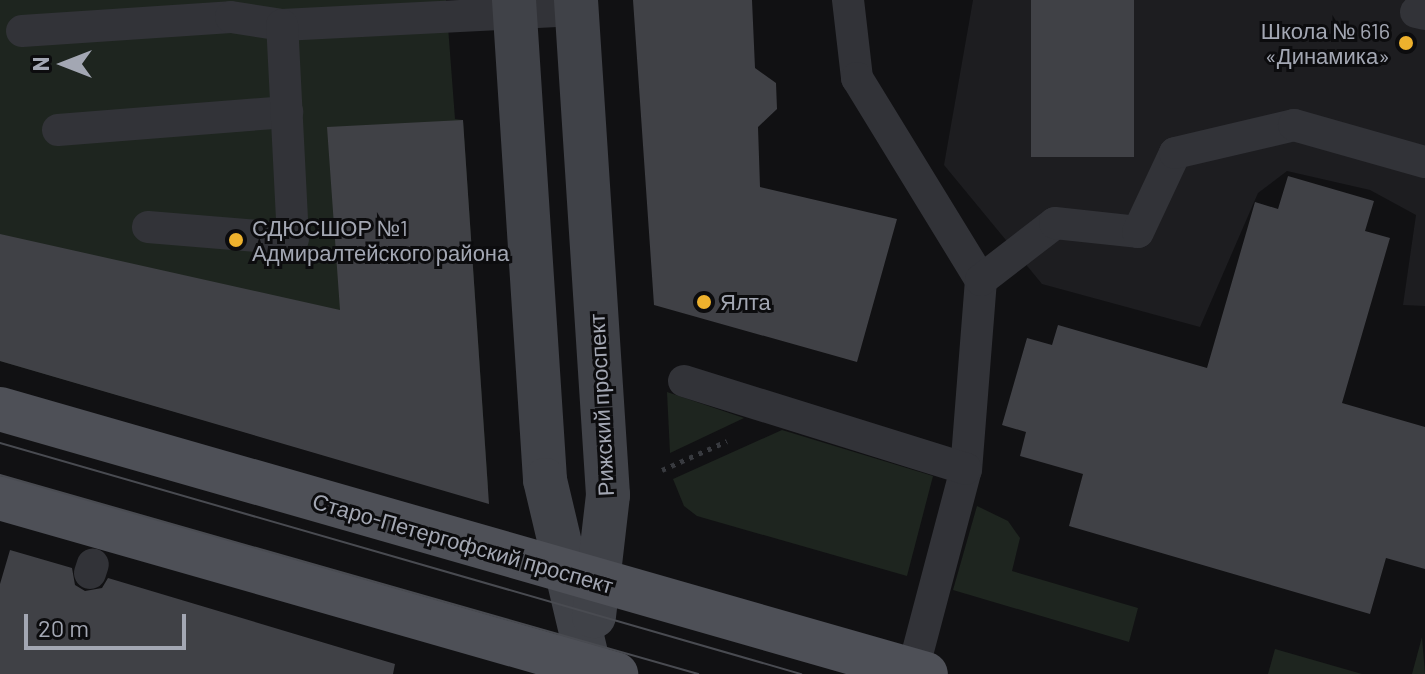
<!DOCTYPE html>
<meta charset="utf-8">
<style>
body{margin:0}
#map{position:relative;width:1425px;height:674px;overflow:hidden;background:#111113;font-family:Barlow,sans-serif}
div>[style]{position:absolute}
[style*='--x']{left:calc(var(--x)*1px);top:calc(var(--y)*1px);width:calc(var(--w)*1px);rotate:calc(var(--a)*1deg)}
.built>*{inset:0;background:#1d1d20}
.green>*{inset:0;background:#1e251f}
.building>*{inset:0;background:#404146;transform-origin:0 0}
.path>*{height:5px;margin-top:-2.5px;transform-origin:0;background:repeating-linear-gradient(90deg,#383a3f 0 4px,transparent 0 10px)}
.service>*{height:32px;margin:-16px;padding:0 16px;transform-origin:16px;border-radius:16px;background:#323338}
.secondary>*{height:44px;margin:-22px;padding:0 22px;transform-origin:22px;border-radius:22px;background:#404248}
.primary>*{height:44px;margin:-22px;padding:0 22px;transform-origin:22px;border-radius:22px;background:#4e5057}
.tram>*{height:2px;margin:-1px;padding:0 1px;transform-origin:1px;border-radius:1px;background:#494b51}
.dots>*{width:22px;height:22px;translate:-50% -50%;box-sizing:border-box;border:4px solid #0c0c0e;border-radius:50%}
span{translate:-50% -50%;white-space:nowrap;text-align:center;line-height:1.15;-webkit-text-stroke:6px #0c0c0e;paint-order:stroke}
.poi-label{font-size:22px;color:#a3a7b3}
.right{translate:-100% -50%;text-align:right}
.left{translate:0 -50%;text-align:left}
.street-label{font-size:22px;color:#a3a7b3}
.north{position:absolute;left:24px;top:24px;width:80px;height:80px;-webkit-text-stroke:6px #0c0c0e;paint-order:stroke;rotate:270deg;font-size:22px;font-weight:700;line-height:32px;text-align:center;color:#a3a7b3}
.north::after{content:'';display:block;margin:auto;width:28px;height:36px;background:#a3a7b3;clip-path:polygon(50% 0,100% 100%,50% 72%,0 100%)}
.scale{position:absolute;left:24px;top:614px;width:162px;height:36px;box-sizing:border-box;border:4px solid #a3a7b3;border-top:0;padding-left:10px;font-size:24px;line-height:28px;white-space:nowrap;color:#a3a7b3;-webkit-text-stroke:6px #0c0c0e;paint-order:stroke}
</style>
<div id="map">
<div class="built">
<i style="clip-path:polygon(973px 0,1425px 0,1425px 306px,1403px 305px,1416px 215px,1370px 190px,1287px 171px,1258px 193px,1200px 327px,1042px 284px,944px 165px)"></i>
</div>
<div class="green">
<i style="clip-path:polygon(0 0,446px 0,455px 119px,463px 120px,488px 487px,475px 499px,0 361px)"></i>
<i style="clip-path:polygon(667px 392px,744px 418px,670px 453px)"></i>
<i style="clip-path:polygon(782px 430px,933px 476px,907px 576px,697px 516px,684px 506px,673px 479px)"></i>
<i style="clip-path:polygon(977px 506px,1008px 521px,1020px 538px,1012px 571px,1138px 608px,1129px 642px,953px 590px)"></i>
<i style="clip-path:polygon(1422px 637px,1425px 674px,1412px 674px)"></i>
<i style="clip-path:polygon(1275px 649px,1362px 674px,1268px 674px)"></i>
</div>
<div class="building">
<i style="clip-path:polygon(633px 0,752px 0,755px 68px,776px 83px,777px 109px,758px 127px,760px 187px,897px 219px,857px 362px,654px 305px)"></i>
<i style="left:1031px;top:0;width:103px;height:157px"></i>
<i style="clip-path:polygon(463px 120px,489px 504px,0 361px,0 234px,340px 310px,327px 127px)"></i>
<i style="clip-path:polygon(1288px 176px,1374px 201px,1365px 231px,1390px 238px,1342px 403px,1425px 427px,1425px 569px,1386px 558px,1370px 614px,1069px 526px,1083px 474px,1020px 456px,1026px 432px,1002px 425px,1027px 338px,1052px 345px,1058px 325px,1207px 368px,1255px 202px,1278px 209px)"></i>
<i style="clip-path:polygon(10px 550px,72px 568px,75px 585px,85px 591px,102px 588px,108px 578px,395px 664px,393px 674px,0 674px,0 584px)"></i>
</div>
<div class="path">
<i style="--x:662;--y:470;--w:71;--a:-24"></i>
</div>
<div class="service">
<i style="--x:848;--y:0;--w:79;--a:83.4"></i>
<i style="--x:857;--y:78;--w:237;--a:58.5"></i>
<i style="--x:981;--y:280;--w:190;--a:94.5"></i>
<i style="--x:966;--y:469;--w:208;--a:104.8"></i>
<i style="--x:1416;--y:12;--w:9;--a:13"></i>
<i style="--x:22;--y:31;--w:209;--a:-3.8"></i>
<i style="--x:231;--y:17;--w:52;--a:8.9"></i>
<i style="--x:282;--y:25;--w:295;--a:-2.9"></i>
<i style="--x:58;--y:130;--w:230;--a:-4.5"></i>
<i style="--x:148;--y:227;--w:145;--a:4.7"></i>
<i style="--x:293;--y:239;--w:214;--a:-92.9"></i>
<i style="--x:981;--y:280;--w:93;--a:-37.6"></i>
<i style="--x:1055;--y:223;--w:83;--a:6.2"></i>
<i style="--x:1138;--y:232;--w:87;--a:-64.9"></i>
<i style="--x:1175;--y:153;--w:122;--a:-13.2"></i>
<i style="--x:1294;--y:125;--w:136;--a:15.8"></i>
<i style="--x:684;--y:381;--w:295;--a:17.3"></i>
<i style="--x:90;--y:573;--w:9;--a:-72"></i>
</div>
<div class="secondary">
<i style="--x:514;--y:0;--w:481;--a:86.3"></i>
<i style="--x:545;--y:480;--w:191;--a:76.7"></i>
<i style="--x:576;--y:0;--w:496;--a:86.3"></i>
<i style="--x:608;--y:495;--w:122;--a:96.6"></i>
</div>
<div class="primary">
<i style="--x:0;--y:409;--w:963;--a:15.97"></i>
<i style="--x:0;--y:498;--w:641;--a:15.95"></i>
</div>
<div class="tram">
<i style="--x:0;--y:443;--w:834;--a:16.09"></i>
<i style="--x:0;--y:475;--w:726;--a:15.91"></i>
</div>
<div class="dots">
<i style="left:1406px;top:43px;background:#eeb12d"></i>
<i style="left:236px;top:240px;background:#eeb12d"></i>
<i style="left:704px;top:302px;background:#eeb12d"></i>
</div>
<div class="poi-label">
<span class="right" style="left:1390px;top:43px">Школа № 616<br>«Динамика»</span>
<span class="left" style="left:252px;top:240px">СДЮСШОР №1<br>Адмиралтейского района</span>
<span class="left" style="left:720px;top:302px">Ялта</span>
</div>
<div class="street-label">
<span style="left:601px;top:405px;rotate:-93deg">Рижский проспект</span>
<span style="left:463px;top:543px;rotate:16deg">Старо-Петергофский проспект</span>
</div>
<div class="north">N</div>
<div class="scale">20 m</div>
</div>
